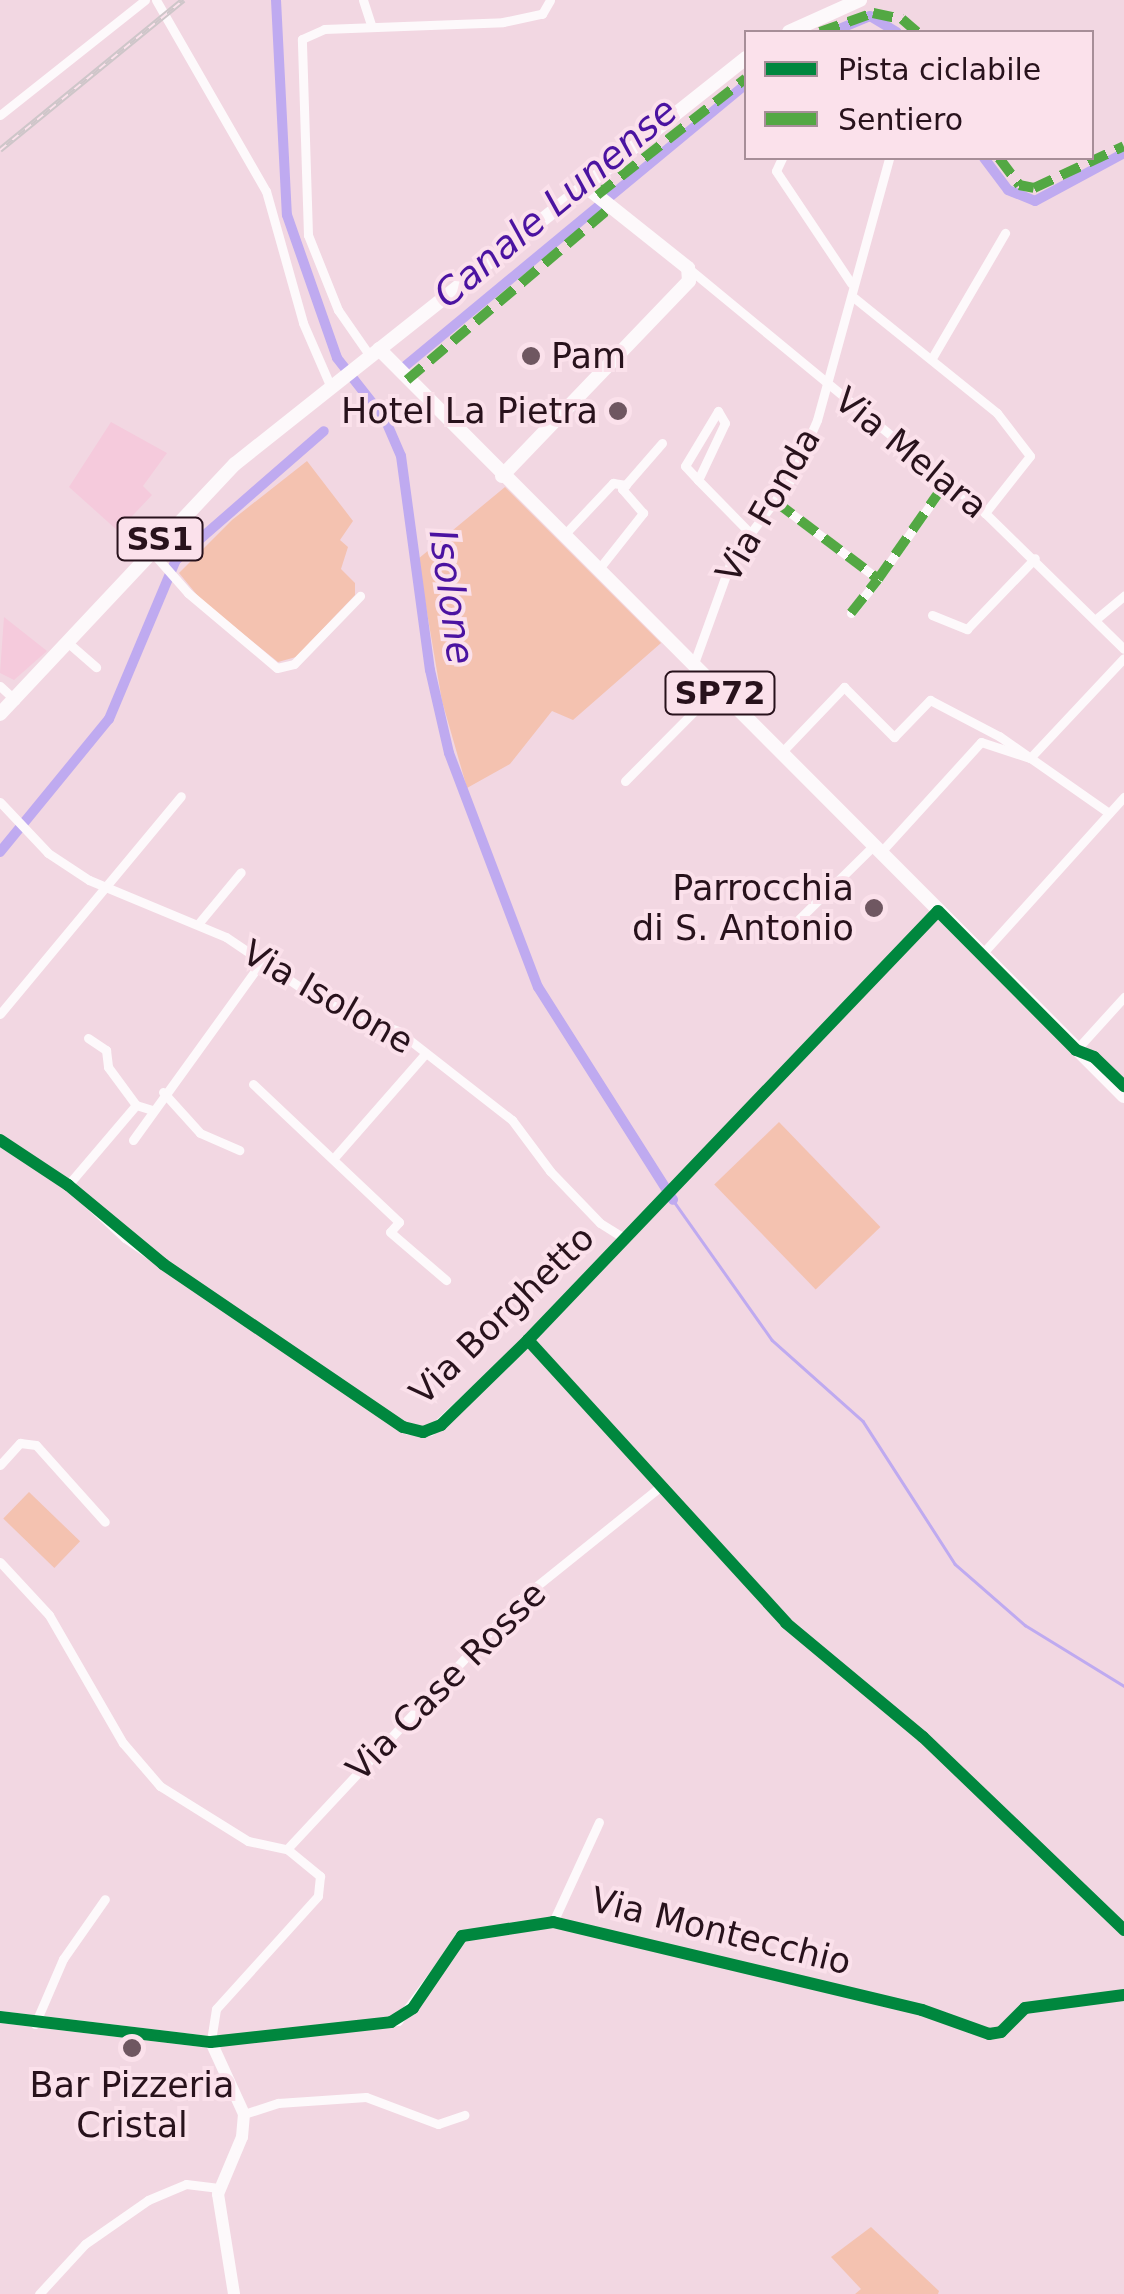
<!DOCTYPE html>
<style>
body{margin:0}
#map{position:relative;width:1124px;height:2294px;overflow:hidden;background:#f2d7e2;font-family:"DejaVu Sans",sans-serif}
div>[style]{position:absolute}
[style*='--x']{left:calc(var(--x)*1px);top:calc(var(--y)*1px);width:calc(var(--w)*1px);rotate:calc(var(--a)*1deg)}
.built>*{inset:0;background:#f5cadc}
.green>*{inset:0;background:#f4c2b0;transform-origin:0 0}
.stream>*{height:2.5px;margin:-1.25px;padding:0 1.25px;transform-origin:1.25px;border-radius:1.25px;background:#bfaaf0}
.canal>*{height:10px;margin:-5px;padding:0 5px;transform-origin:5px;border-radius:5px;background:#bfaaf0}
.street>*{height:9px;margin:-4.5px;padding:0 4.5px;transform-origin:4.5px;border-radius:4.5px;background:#fdf9fb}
.secondary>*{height:12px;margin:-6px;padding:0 6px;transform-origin:6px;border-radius:6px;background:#fdf9fb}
.primary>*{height:14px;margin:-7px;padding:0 7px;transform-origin:7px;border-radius:7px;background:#fdf9fb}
.rail>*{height:6px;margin-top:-3px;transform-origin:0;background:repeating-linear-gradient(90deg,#fbe1eb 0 8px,#cec6c9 0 16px);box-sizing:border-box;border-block:2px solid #cec6c9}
.quiet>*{height:10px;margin-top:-5px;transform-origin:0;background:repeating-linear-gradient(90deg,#53a843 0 20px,transparent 0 30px)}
.cycleway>*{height:12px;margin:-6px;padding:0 6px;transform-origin:6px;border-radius:6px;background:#00873e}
.dots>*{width:28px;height:28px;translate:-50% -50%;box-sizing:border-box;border:5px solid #fbe1eb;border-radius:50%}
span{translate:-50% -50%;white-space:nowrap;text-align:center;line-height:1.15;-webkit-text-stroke:8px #fbe1eb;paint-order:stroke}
.shield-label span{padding:2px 8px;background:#fbe1eb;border:2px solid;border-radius:8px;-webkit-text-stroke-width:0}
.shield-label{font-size:32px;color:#28121c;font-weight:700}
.poi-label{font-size:35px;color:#28121c}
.left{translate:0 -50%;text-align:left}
.right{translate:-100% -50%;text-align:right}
.street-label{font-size:35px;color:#28121c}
.water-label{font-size:38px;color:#4b13a1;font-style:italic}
.legend{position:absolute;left:744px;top:30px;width:350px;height:130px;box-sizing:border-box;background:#fbe1eb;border:2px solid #a78e98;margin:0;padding:12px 18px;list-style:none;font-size:30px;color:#28121c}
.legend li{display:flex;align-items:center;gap:20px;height:50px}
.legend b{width:50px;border:2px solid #a78e98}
</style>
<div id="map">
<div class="built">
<i style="clip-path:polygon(111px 422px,167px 453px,143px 486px,152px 495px,118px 531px,69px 487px)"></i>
<i style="clip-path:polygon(4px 617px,47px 651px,14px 680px,0 673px)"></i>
</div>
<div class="green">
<i style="clip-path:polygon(307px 461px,353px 521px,340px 540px,348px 547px,341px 569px,355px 583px,355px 595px,296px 657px,278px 662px,202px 601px,179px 573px,232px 520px)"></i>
<i style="clip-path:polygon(505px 487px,661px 643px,573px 720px,552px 711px,510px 764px,467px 788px,442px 701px,418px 559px)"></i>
<i style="left:779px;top:1122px;width:146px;height:90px;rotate:46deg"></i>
<i style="left:29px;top:1492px;width:71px;height:37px;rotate:44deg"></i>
<i style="clip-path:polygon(871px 2227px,939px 2291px,938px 2294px,855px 2294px,861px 2289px,831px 2257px)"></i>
</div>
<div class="stream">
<i style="--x:673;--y:1200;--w:171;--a:54.7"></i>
<i style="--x:772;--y:1340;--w:122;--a:41.7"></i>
<i style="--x:863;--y:1421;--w:170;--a:57.2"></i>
<i style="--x:955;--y:1564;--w:93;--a:41.1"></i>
<i style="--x:1025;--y:1625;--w:116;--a:31.6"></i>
</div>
<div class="canal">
<i style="--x:276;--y:0;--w:215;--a:87.1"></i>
<i style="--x:287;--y:215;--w:151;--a:70.7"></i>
<i style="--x:337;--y:358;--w:78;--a:51.8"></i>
<i style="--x:385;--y:419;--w:40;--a:66.6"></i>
<i style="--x:401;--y:456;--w:216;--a:82.3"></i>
<i style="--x:430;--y:670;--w:85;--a:77.1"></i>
<i style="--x:449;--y:753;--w:250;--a:69.2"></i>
<i style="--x:538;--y:987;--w:252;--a:57.6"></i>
<i style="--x:832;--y:32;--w:41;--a:-22.8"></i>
<i style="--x:870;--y:16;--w:31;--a:31"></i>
<i style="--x:984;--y:158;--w:40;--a:53"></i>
<i style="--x:1008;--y:190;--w:29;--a:22"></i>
<i style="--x:1035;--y:201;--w:101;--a:-28.3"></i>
<i style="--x:404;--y:367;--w:444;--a:-39.6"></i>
<i style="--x:0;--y:852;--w:172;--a:-50.7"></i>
<i style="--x:109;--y:719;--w:173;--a:-67.2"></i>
<i style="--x:176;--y:560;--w:196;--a:-41.1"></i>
</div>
<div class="street">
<i style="--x:156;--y:0;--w:220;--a:60.1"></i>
<i style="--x:266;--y:191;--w:137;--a:74.3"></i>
<i style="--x:303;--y:323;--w:68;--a:66.5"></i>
<i style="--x:363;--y:0;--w:28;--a:72"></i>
<i style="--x:0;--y:115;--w:185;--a:-38.4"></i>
<i style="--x:782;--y:158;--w:14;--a:115"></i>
<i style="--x:776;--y:171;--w:135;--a:56.2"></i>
<i style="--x:688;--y:268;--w:385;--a:39.5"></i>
<i style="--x:985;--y:513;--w:194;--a:44.4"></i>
<i style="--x:852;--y:296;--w:186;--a:38.9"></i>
<i style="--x:997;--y:413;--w:54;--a:52.5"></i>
<i style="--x:1030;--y:456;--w:73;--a:128.3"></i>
<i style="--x:370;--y:356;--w:56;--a:-124.8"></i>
<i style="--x:338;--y:310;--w:81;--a:-111.8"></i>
<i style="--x:308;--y:235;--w:196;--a:-91.8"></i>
<i style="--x:302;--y:39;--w:24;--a:-24"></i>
<i style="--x:324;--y:29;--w:179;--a:-2.2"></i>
<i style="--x:503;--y:22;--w:40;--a:-12"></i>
<i style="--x:542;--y:14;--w:16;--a:-60"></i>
<i style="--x:932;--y:358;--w:145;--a:-59.7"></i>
<i style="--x:698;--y:480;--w:63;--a:-64.7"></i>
<i style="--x:725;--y:423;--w:14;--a:-120"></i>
<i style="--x:718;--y:411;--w:64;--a:121"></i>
<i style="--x:685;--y:466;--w:19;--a:47"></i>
<i style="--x:698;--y:480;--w:74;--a:45.5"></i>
<i style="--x:776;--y:502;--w:128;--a:37"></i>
<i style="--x:878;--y:579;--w:120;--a:-54.9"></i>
<i style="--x:563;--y:536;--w:73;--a:-46.7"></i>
<i style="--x:613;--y:483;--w:13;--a:9"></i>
<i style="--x:152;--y:552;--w:55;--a:48.7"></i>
<i style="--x:188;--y:593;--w:116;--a:40.1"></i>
<i style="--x:277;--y:668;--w:17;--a:-13"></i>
<i style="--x:294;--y:664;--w:95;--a:-45.9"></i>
<i style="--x:598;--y:570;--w:73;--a:-51.7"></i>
<i style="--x:643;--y:513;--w:32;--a:-131"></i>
<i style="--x:622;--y:489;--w:61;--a:-49"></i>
<i style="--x:851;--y:613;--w:43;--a:-51.5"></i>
<i style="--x:932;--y:615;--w:38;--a:22"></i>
<i style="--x:967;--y:629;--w:98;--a:-46.2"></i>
<i style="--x:1095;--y:620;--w:38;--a:-40"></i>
<i style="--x:66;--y:641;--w:40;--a:41"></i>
<i style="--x:693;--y:666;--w:115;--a:-70.1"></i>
<i style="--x:732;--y:558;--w:99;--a:-53.2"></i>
<i style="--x:791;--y:479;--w:64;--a:-66.2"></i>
<i style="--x:817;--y:420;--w:272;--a:-74.6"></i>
<i style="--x:0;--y:686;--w:21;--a:43"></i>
<i style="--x:780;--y:754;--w:93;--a:-46.3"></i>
<i style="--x:844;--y:687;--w:71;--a:45"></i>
<i style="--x:894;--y:737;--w:52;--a:-45.8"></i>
<i style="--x:930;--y:700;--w:78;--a:27.6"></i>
<i style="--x:999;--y:736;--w:134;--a:35"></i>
<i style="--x:625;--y:781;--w:129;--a:-45.3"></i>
<i style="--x:0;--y:802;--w:70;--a:46.7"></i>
<i style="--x:48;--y:853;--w:49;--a:33.4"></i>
<i style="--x:89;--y:880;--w:148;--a:22.6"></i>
<i style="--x:226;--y:937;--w:112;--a:34.1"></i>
<i style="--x:319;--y:1000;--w:85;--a:21.4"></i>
<i style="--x:398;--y:1031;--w:145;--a:38"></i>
<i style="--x:512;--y:1120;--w:64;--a:53.3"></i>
<i style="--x:550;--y:1171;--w:72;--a:46.1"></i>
<i style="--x:600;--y:1223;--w:28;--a:32"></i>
<i style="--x:880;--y:853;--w:150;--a:-47.7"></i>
<i style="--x:981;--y:742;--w:52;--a:18.1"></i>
<i style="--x:1030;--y:758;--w:137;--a:-46.8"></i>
<i style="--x:198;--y:924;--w:67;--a:-50.4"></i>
<i style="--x:792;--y:926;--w:114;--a:-44.6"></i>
<i style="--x:982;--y:954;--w:212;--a:-47.9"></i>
<i style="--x:0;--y:1014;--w:283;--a:-50.3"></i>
<i style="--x:88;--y:1038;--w:22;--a:34"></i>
<i style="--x:106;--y:1050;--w:17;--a:83"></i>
<i style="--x:108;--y:1067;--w:47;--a:53.6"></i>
<i style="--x:136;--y:1105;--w:17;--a:17"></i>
<i style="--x:1076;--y:1050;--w:72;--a:-47.8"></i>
<i style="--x:253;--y:1084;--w:201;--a:43.4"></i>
<i style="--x:399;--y:1222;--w:13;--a:132"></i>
<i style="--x:390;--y:1232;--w:74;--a:40.6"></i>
<i style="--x:163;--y:1092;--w:55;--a:47.9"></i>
<i style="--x:200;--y:1133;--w:43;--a:23.6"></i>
<i style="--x:0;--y:1140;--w:82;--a:33.5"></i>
<i style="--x:68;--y:1185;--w:78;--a:42.9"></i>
<i style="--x:125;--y:1238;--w:268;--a:34.2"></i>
<i style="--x:347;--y:1389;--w:73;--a:33.9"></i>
<i style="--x:408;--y:1430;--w:22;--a:3"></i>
<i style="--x:430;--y:1431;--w:134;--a:-42.9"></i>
<i style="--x:528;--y:1340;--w:593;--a:-46.3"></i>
<i style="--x:133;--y:1140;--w:221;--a:-54.2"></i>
<i style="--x:333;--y:1159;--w:140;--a:-48.8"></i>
<i style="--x:68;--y:1185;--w:105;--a:-49.6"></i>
<i style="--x:528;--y:1340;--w:383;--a:47.6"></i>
<i style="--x:786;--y:1623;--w:178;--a:39.8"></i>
<i style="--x:923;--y:1737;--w:279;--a:43.8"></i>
<i style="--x:0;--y:1465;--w:30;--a:-48"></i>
<i style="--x:20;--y:1443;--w:16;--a:7"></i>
<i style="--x:36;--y:1445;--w:103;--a:48.1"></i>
<i style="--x:0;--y:1562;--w:72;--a:47.2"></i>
<i style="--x:49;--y:1615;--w:148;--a:60"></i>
<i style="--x:123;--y:1743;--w:57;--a:49.3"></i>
<i style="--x:160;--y:1786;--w:104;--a:32"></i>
<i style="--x:248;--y:1841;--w:40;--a:12"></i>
<i style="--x:287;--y:1849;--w:43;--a:39.3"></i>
<i style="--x:320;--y:1876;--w:20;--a:96"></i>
<i style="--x:318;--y:1896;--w:152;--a:132.1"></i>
<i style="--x:216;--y:2009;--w:33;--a:99"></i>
<i style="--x:211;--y:2042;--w:188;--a:-6.4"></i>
<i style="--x:398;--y:2021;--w:106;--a:-53"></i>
<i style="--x:462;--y:1936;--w:92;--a:-8.7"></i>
<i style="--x:553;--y:1922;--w:379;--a:13.4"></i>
<i style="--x:922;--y:2010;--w:71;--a:19.7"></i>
<i style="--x:989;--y:2034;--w:12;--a:-9"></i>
<i style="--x:1001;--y:2032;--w:34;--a:-45"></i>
<i style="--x:1025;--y:2008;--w:100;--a:-7.5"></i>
<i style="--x:287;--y:1849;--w:339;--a:-47"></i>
<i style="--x:518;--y:1601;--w:184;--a:-38.8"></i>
<i style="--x:553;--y:1922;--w:110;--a:-65.3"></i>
<i style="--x:35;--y:2024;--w:71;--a:-66.7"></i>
<i style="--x:63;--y:1959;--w:73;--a:-55"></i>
<i style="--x:244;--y:2114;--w:36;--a:-18"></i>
<i style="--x:278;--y:2103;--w:88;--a:-3.9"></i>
<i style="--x:366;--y:2097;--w:77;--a:20.6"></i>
<i style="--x:438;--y:2124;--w:28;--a:-19"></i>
<i style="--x:39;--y:2294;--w:68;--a:-47.4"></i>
<i style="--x:85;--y:2244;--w:77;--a:-34.9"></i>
<i style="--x:148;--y:2200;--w:41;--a:-22.8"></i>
<i style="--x:186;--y:2184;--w:33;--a:7"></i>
</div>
<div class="secondary">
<i style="--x:0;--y:2017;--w:212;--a:6.8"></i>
<i style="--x:211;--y:2042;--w:79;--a:65.4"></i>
<i style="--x:244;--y:2114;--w:23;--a:95"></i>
<i style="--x:242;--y:2137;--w:62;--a:112.8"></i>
<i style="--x:218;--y:2194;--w:101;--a:80.9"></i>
</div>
<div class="primary">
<i style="--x:789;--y:32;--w:78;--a:-24.3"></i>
<i style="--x:379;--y:349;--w:1055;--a:45.08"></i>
<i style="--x:502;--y:476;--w:270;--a:-46.2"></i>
<i style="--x:689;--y:281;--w:13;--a:-94"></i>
<i style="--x:688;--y:268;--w:132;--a:-141.5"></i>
<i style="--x:0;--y:714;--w:343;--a:-46.8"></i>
<i style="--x:235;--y:464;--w:653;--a:-38.47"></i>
</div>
<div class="rail">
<i style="--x:0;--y:150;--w:237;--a:-39.3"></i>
</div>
<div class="quiet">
<i style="--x:820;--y:32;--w:56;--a:-19.7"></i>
<i style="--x:873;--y:13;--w:30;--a:12"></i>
<i style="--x:902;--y:19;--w:20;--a:41"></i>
<i style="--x:999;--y:158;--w:34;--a:53"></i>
<i style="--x:1019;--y:185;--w:15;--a:11"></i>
<i style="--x:1034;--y:188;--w:99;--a:-25"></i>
<i style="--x:597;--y:195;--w:189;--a:-38.1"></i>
<i style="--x:407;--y:380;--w:267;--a:-40.3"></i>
<i style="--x:776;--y:502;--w:128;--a:37"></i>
<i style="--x:878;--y:579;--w:120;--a:-54.9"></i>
<i style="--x:851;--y:613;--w:43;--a:-51.5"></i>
</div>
<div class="cycleway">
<i style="--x:0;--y:1140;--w:82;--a:33.5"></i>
<i style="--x:68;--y:1185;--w:124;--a:39.7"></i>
<i style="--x:163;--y:1264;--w:290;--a:34.2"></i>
<i style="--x:403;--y:1427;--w:21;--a:14"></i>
<i style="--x:423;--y:1432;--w:19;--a:-21"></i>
<i style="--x:441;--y:1425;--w:122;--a:-44.3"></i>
<i style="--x:528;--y:1340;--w:593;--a:-46.3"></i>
<i style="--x:938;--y:911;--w:196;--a:45.2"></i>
<i style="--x:1076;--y:1050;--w:19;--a:21"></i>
<i style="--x:1094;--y:1057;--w:42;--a:44"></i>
<i style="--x:528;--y:1340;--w:383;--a:47.6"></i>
<i style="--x:786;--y:1623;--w:178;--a:39.8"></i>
<i style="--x:923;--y:1737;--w:279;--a:43.8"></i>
<i style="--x:0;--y:2017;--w:212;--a:6.8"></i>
<i style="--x:211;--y:2042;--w:181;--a:-6.3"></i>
<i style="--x:391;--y:2022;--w:26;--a:-32"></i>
<i style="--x:413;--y:2008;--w:87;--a:-55.8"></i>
<i style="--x:462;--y:1936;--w:92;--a:-8.7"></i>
<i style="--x:553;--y:1922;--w:379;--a:13.4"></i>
<i style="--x:922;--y:2010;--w:71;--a:19.7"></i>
<i style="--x:989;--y:2034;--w:12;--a:-9"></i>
<i style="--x:1001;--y:2032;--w:34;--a:-45"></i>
<i style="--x:1025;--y:2008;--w:100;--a:-7.5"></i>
</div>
<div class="dots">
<i style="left:531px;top:356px;background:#6f5761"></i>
<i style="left:618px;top:411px;background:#6f5761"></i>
<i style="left:874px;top:908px;background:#6f5761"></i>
<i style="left:132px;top:2048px;background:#6f5761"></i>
</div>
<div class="shield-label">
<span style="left:160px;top:539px">SS1</span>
<span style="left:720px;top:693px">SP72</span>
</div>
<div class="poi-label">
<span class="left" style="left:551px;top:356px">Pam</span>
<span class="right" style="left:598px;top:411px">Hotel La Pietra</span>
<span class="right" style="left:854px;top:908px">Parrocchia<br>di S. Antonio</span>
<span style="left:132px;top:2105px">Bar Pizzeria<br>Cristal</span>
</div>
<div class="street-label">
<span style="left:911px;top:453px;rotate:39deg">Via Melara</span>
<span style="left:768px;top:505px;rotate:-60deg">Via Fonda</span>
<span style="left:328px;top:997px;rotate:30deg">Via Isolone</span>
<span style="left:502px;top:1315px;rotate:-44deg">Via Borghetto</span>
<span style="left:446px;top:1681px;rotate:-45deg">Via Case Rosse</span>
<span style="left:721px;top:1931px;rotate:14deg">Via Montecchio</span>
</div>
<div class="water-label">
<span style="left:556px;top:203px;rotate:-40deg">Canale Lunense</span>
<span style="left:451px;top:597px;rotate:82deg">Isolone</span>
</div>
<ul class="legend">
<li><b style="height:12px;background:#00873e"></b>Pista ciclabile</li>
<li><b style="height:12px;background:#53a843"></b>Sentiero</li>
</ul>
</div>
